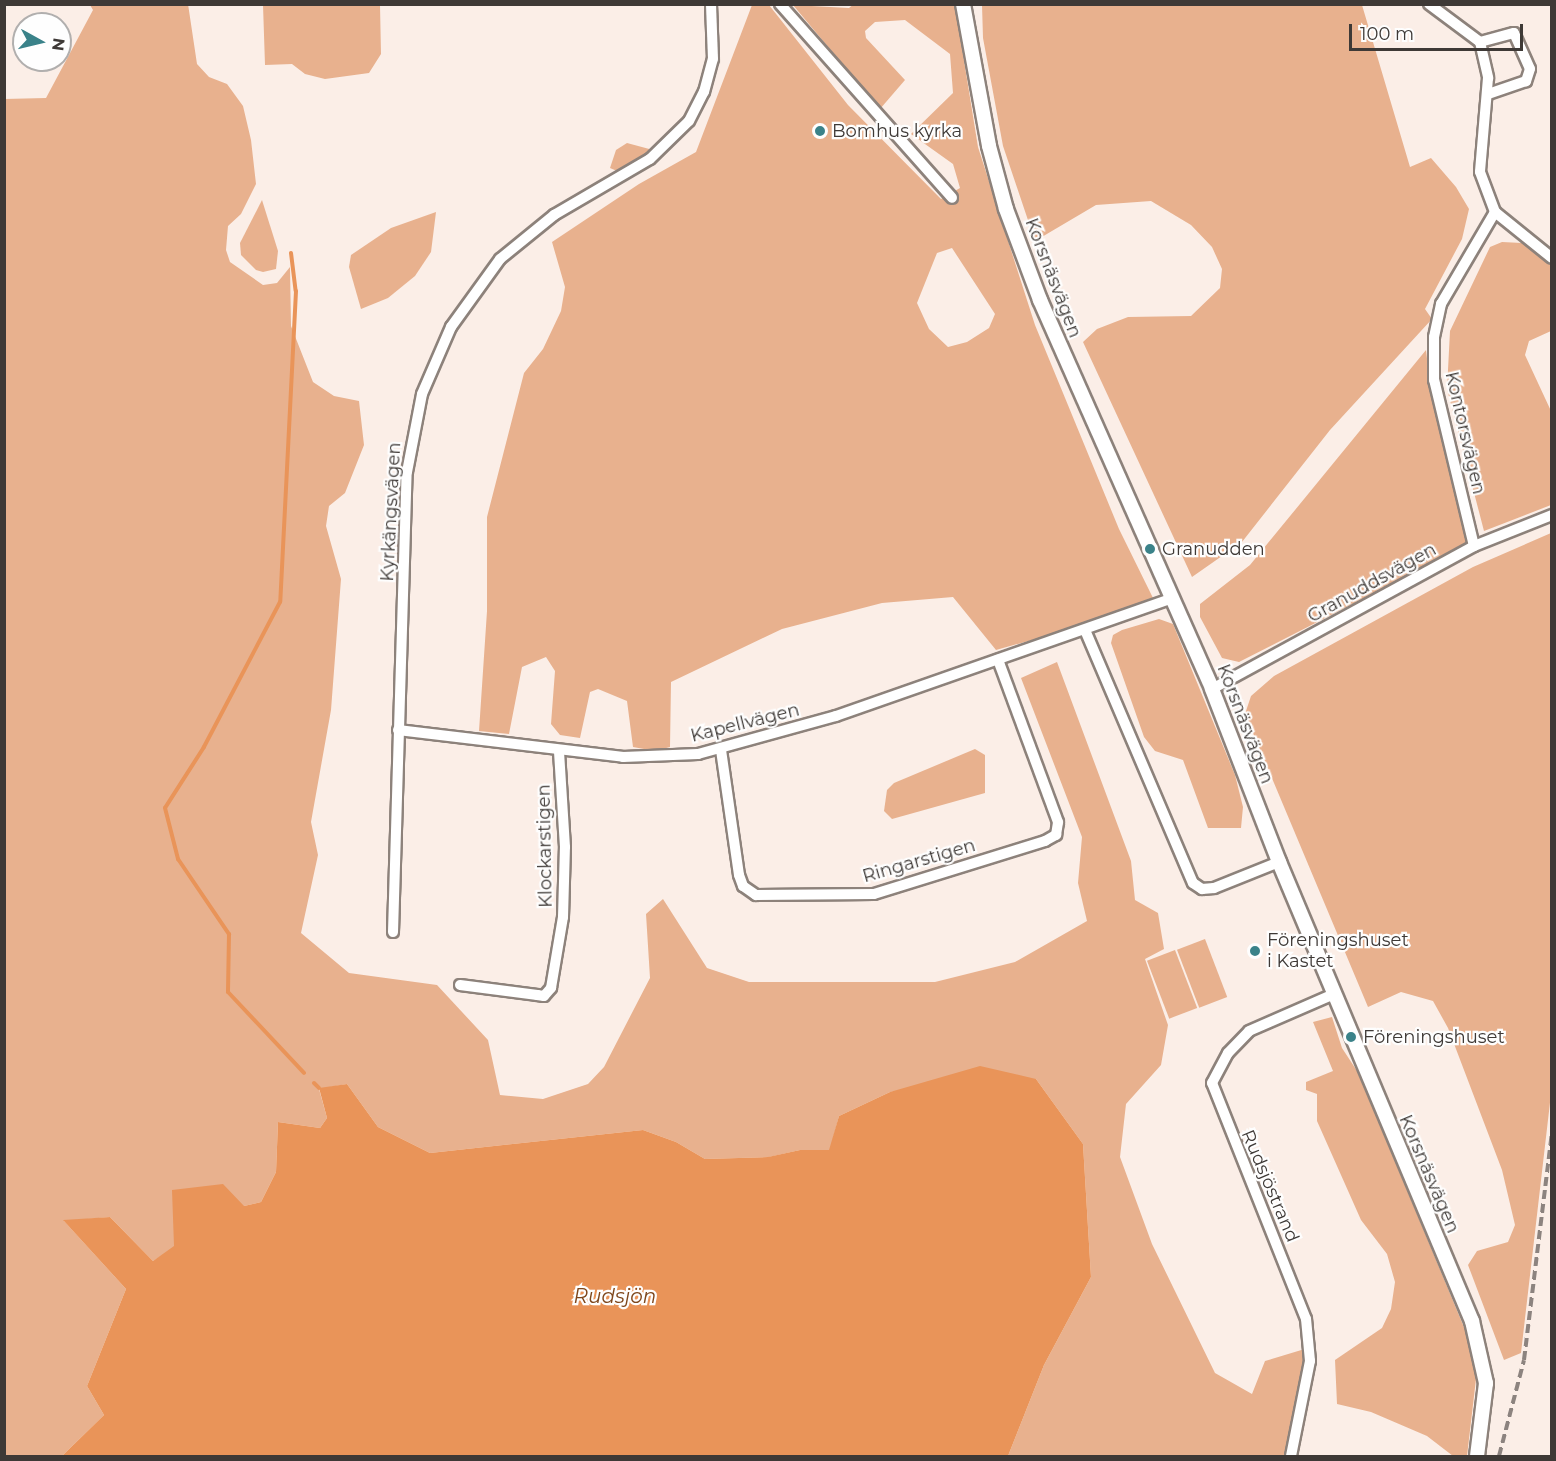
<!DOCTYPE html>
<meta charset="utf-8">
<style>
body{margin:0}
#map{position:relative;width:1556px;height:1461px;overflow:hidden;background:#fbeee7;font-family:Montserrat,sans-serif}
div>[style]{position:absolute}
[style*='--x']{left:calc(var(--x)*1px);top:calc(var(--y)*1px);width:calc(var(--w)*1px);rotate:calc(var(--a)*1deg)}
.green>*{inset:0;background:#e8b18e;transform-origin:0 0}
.water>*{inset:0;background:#e99459}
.stream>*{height:4px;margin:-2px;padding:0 2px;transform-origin:2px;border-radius:2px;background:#e99459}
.roads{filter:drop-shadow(2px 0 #8d827b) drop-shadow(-2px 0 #8d827b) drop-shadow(0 2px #8d827b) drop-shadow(0 -2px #8d827b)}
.minor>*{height:10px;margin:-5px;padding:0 5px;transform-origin:5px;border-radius:5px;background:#fff}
.tertiary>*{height:14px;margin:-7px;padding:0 7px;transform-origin:7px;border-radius:7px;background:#fff}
.rail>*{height:4px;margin-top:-2px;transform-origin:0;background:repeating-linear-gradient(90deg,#8c837f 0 9px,transparent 0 13.5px)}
.dots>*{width:16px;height:16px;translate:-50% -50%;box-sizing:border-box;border:3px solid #fefefe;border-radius:50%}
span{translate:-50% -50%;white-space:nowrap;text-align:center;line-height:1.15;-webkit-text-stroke:4.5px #fefefe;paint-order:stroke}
.poi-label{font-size:18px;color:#3e3936}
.left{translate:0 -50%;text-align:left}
.street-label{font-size:18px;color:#3e3936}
.water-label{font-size:20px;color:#7e461b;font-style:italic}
.frame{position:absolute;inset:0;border:6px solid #3e3936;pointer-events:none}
.north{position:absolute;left:12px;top:12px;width:60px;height:60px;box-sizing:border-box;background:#fefefe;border:2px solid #b1afae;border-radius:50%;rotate:98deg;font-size:16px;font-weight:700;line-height:24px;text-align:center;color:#3e3936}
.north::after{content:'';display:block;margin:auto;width:21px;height:27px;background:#3a8289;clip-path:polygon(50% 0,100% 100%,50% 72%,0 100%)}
.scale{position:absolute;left:1349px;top:24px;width:174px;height:27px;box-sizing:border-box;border:3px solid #3e3936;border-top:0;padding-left:8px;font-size:18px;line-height:21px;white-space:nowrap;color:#3e3936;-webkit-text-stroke:4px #fefefe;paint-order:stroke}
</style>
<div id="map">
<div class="green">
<i style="clip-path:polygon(188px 4px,197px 64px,209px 77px,227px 84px,243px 106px,251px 140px,256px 184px,241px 214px,228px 226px,226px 250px,230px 262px,263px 285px,277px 283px,290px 267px,291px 326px,313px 382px,334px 396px,359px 401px,364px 445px,345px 493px,329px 506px,326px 526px,341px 579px,331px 710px,311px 822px,318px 855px,301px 933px,349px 973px,437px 985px,488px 1040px,500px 1095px,543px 1099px,588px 1084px,604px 1067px,650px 978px,646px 914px,663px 899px,707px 968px,749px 982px,935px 982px,1015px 962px,1087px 921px,1078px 883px,1082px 837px,1021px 678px,1057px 662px,1131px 861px,1135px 900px,1158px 913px,1164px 949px,1145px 959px,1168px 1025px,1161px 1065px,1126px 1104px,1120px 1157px,1152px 1244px,1215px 1373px,1252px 1394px,1265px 1361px,1308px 1348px,1289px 1456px,1008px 1456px,1044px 1365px,1091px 1277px,1083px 1144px,1036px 1079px,890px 1092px,839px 1116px,830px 1150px,800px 1150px,769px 1157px,705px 1159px,676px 1142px,643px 1130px,430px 1153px,378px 1127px,347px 1084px,319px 1089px,327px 1118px,320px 1128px,278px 1122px,276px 1172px,261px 1202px,244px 1206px,153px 1261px,110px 1217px,64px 1221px,126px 1289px,87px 1386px,104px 1415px,62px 1456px,5px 1456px,4px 99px,46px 98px,93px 10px,90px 5px)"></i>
<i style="clip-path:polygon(evenodd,854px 4px,955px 5px,978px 147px,1035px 325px,1119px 529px,1153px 598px,1082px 626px,996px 650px,953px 597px,882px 603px,782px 629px,671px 682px,670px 747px,655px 751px,633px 747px,627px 701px,598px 689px,590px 692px,580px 738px,560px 735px,551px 724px,555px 671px,546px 657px,522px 667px,509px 734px,479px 731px,487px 611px,487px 517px,524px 373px,543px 349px,561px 311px,565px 287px,552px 242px,639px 184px,696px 152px,752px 5px,769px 5px,848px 105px,941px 199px,960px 188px,953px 164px,911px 134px,953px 93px,950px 54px,905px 20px,875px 22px,865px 31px,866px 38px,905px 80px,880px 109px,793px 5px,849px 8px,854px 4px,952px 248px,995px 314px,989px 328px,967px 342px,948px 347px,929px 329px,917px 303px,937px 253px,952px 248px)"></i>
<i style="clip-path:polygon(263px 5px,380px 5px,381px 54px,369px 73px,325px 79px,305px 74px,292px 64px,265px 65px)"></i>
<i style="clip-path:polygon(982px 5px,1362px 5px,1410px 167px,1431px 158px,1456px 187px,1469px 209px,1462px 239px,1425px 309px,1432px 319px,1330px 430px,1242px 542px,1192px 577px,1083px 342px,1097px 329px,1128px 317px,1191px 316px,1220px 288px,1222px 269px,1212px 247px,1191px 225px,1151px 201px,1096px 205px,1035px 241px,1003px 146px,983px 38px)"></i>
<i style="clip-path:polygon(627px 143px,653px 150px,617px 171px,610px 168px,616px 150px)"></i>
<i style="clip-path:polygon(262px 200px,278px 251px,276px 269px,263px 272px,256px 270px,241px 255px,240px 243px)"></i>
<i style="clip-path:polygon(436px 212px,431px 252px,415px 276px,388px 298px,361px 309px,349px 267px,351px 255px,391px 228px)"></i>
<i style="clip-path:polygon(1502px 242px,1522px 243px,1551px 265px,1551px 331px,1529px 341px,1525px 355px,1551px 411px,1551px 505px,1484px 531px,1447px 389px,1450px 331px,1490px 247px)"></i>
<i style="clip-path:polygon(1426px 350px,1431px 392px,1468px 545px,1239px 662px,1222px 658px,1200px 617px,1200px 604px,1250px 565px)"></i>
<i style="clip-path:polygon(1551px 533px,1551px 1094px,1521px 1353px,1504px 1360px,1468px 1265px,1477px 1251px,1508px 1242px,1515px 1225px,1502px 1170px,1448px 1028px,1433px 1001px,1401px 992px,1368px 1007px,1245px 714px,1251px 696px,1274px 676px,1473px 567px)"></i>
<i style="clip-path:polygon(1159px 619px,1173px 624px,1235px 775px,1243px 807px,1241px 828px,1208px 828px,1183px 760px,1155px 751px,1144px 737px,1111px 643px,1113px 635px,1122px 630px)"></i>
<i style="clip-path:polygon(975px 749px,985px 755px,985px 793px,892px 819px,884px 811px,887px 790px,894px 783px)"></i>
<i style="left:1205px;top:939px;width:62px;height:30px;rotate:69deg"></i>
<i style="left:1175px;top:950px;width:62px;height:30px;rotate:69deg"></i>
<i style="clip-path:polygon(1332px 1017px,1342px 1048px,1359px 1074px,1468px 1337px,1476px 1379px,1467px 1456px,1453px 1456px,1427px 1436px,1371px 1412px,1337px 1404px,1335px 1360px,1382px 1328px,1391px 1309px,1395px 1282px,1387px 1254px,1361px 1220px,1317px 1121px,1317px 1094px,1306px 1090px,1306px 1082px,1333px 1071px,1313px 1022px)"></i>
</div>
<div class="water">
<i style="clip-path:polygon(980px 1066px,1036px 1079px,1083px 1144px,1091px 1277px,1044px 1365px,1008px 1456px,62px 1456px,104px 1415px,87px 1386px,126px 1289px,63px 1220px,110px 1217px,153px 1261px,174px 1246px,172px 1190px,223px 1184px,244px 1206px,261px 1202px,276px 1172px,278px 1122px,320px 1128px,327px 1118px,319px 1088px,347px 1084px,378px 1127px,430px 1153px,643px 1130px,676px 1142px,705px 1159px,768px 1157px,800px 1150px,829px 1150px,839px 1116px,890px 1092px)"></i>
</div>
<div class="stream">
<i style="--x:291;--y:253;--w:38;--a:83"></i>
<i style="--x:296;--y:291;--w:311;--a:92.9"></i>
<i style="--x:280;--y:602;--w:164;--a:117.7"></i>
<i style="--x:204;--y:747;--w:72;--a:122.6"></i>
<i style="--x:165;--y:808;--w:53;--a:75.7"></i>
<i style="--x:178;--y:859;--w:91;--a:55.8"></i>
<i style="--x:229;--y:934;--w:58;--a:91"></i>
<i style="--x:228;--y:992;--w:111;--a:46.8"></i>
<i style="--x:314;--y:1083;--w:7;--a:45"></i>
</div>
<div class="roads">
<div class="minor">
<i style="--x:780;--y:4;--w:259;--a:48.4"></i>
<i style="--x:1429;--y:4;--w:64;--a:36.7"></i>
<i style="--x:1480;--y:42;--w:37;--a:77"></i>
<i style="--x:1488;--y:78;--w:94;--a:94.9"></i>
<i style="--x:1480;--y:172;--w:43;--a:69.4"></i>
<i style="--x:1480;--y:42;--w:35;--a:-15"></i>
<i style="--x:1514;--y:33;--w:39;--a:66"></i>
<i style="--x:1530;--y:69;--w:13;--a:108"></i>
<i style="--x:1526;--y:81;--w:40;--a:161.1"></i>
<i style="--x:1495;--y:212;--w:73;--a:38.9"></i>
<i style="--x:1474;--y:546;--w:171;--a:-103.5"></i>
<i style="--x:1434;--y:380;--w:43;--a:-90"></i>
<i style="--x:1434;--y:337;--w:34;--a:-78"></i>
<i style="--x:1441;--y:304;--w:107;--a:-59.6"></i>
<i style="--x:1085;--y:630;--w:275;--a:66.9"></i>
<i style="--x:1193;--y:883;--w:11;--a:34"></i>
<i style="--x:1202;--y:889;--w:12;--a:-5"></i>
<i style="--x:1214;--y:888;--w:70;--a:-21.8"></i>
<i style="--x:1212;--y:689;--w:298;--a:-28.6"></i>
<i style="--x:1474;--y:546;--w:84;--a:-21.7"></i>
<i style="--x:398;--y:730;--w:227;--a:6.8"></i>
<i style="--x:623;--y:757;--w:75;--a:-2.3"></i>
<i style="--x:698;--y:754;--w:143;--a:-15.4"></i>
<i style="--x:836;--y:716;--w:357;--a:-19.3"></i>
<i style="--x:721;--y:750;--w:126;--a:81.8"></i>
<i style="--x:739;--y:875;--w:12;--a:70"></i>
<i style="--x:743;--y:886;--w:16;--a:35"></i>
<i style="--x:756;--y:895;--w:118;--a:-0.5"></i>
<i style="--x:874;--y:894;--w:179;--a:-17.2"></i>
<i style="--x:1045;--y:841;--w:13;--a:-29"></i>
<i style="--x:1056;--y:835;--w:13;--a:-81"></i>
<i style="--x:1058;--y:822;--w:173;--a:-110.3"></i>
<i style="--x:393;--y:932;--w:460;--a:-88.3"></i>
<i style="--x:407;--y:472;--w:79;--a:-79.1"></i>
<i style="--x:422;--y:394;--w:73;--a:-66.6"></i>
<i style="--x:451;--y:327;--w:84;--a:-54.2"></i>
<i style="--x:500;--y:259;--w:70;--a:-39.2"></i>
<i style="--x:554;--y:215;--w:111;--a:-30.3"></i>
<i style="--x:650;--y:159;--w:54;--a:-44.3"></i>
<i style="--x:689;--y:121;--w:33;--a:-63"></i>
<i style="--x:704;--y:92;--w:34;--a:-75"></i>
<i style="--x:713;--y:59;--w:55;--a:-92.1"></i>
<i style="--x:460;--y:985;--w:78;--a:7.4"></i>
<i style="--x:537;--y:995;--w:7;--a:8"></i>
<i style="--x:544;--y:996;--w:11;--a:-49"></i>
<i style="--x:551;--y:988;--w:72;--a:-80.4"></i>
<i style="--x:563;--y:917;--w:70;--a:-88.4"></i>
<i style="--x:565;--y:847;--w:96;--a:-93.6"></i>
<i style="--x:1291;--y:1456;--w:97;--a:-78.7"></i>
<i style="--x:1310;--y:1361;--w:42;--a:-95.4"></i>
<i style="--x:1306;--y:1319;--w:254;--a:-111.7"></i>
<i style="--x:1212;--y:1083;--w:34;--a:-62"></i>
<i style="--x:1228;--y:1053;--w:30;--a:-46"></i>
<i style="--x:1249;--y:1031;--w:93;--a:-23.5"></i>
</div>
<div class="tertiary">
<i style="--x:963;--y:4;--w:144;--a:79.6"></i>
<i style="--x:989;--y:146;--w:65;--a:74.9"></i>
<i style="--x:1006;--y:209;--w:97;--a:69.5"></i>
<i style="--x:1040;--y:300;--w:425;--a:66.1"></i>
<i style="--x:1212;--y:689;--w:186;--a:68.8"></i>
<i style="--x:1279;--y:862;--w:498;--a:67.2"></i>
<i style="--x:1472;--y:1321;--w:64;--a:77.3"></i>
<i style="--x:1486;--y:1383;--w:74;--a:97"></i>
</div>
</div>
<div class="rail">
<i style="--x:1499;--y:1456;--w:99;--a:-75.4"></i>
<i style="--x:1524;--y:1360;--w:230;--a:-83"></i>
</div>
<div class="dots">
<i style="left:820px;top:131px;background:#3a8289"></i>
<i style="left:1150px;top:549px;background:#3a8289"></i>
<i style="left:1255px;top:951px;background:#3a8289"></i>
<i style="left:1351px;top:1037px;background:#3a8289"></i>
</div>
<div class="poi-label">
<span class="left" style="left:832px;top:131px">Bomhus kyrka</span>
<span class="left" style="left:1162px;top:549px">Granudden</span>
<span class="left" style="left:1267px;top:951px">Föreningshuset<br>i Kastet</span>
<span class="left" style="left:1363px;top:1037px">Föreningshuset</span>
</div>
<div class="street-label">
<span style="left:1053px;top:278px;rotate:69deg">Korsnäsvägen</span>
<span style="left:1465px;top:433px;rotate:77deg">Kontorsvägen</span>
<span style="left:391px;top:512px;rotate:-87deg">Kyrkängsvägen</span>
<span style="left:1372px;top:583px;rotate:-29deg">Granuddsvägen</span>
<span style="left:745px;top:723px;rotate:-14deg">Kapellvägen</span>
<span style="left:1245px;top:724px;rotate:69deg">Korsnäsvägen</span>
<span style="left:545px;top:846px;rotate:-91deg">Klockarstigen</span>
<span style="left:919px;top:861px;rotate:-16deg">Ringarstigen</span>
<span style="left:1429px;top:1174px;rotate:67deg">Korsnäsvägen</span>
<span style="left:1270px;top:1186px;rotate:67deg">Rudsjöstrand</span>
</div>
<div class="water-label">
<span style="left:615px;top:1296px">Rudsjön</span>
</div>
<div class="frame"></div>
<div class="north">N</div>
<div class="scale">100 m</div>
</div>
